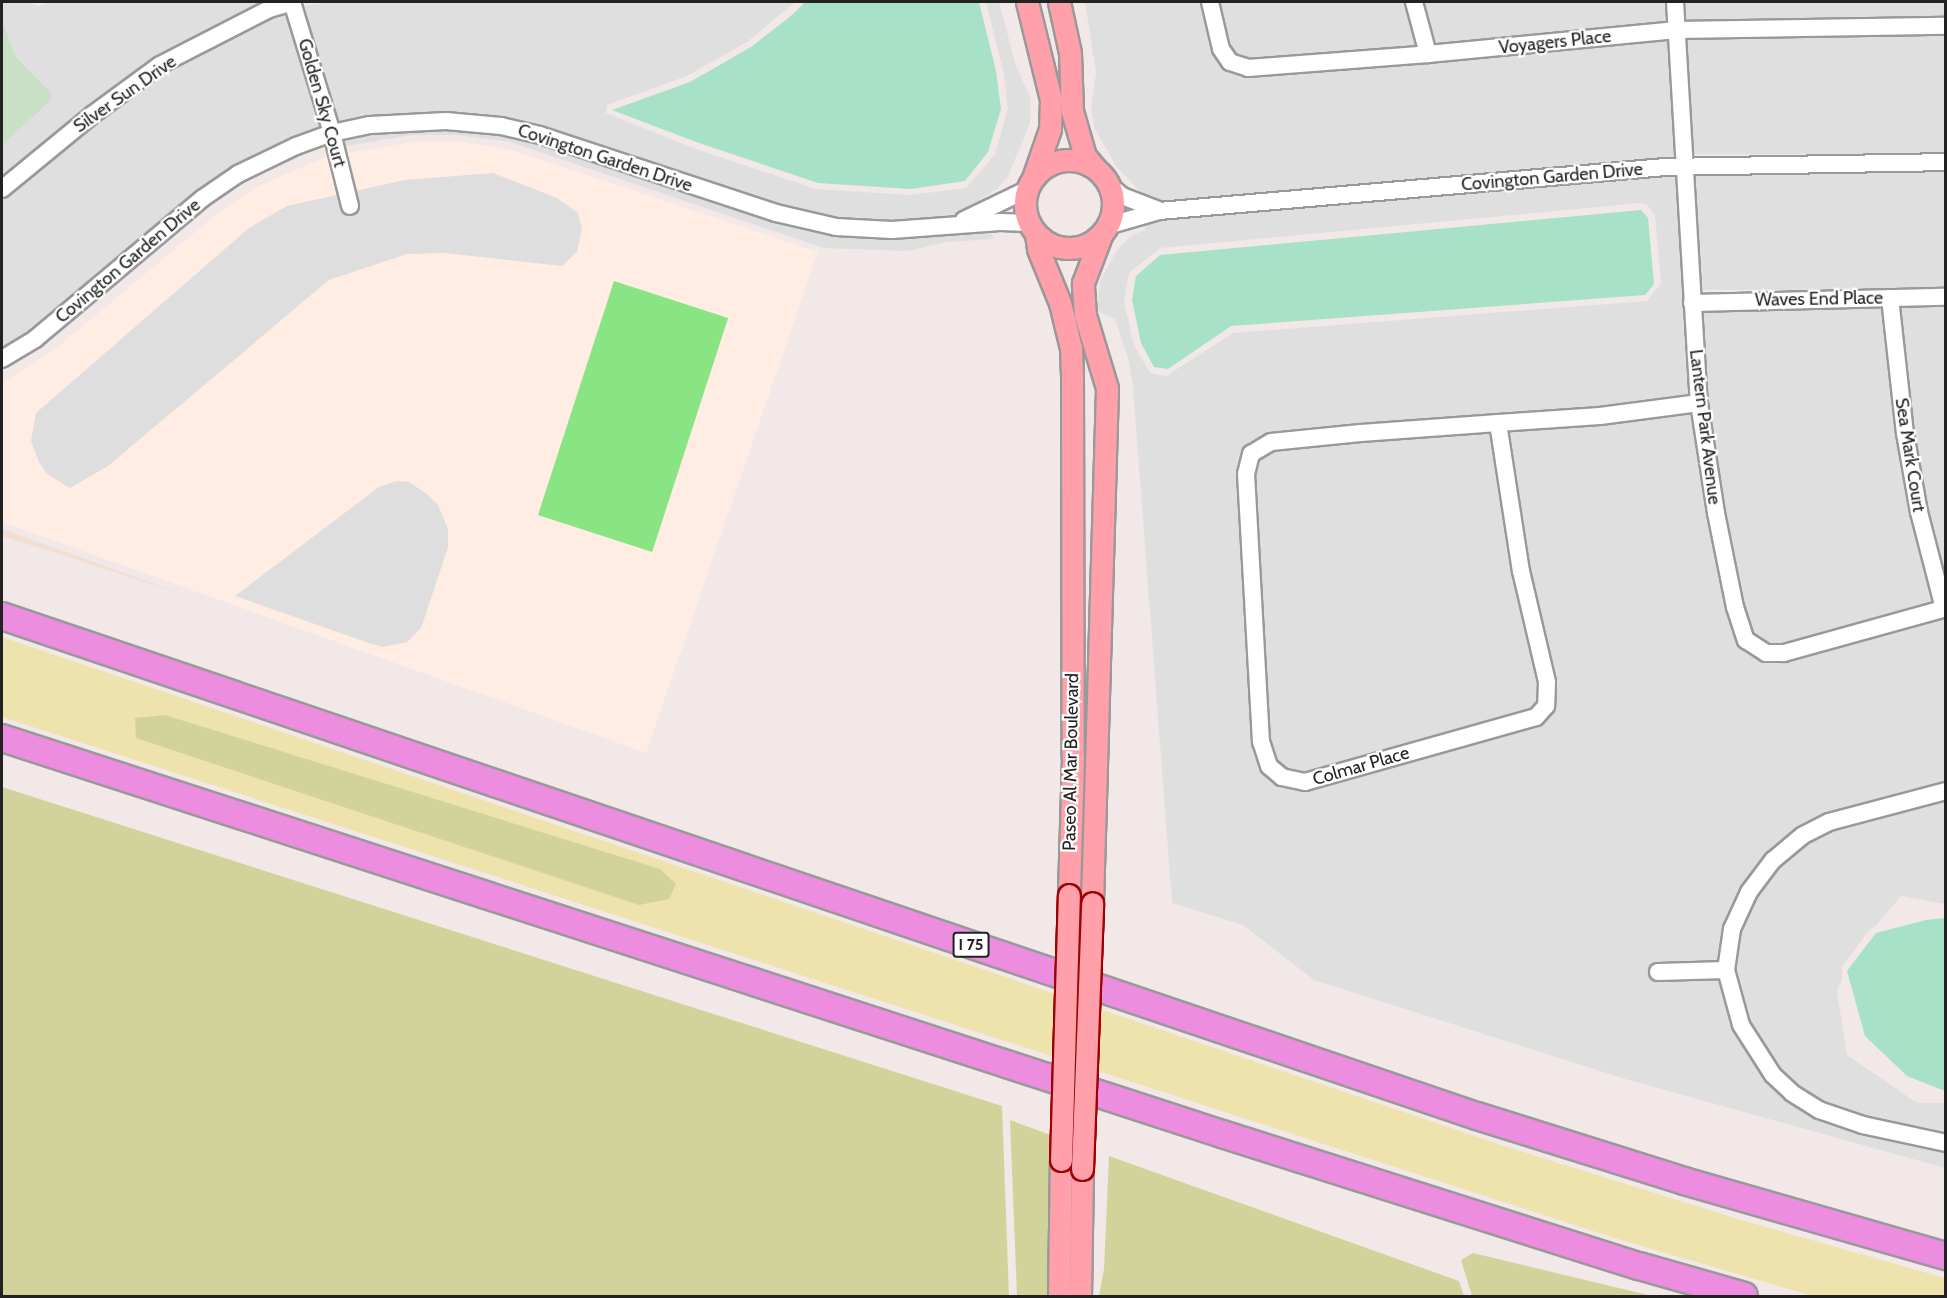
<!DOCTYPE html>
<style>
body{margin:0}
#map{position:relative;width:1947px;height:1298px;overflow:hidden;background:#f2e8e8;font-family:Cabin,sans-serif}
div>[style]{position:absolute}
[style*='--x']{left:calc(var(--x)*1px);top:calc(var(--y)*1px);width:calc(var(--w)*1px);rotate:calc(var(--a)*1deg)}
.residential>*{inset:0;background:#e0dfdf;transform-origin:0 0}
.education>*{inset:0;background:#ffede4}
.farmland>*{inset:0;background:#f1dfd3}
.grass>*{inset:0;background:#eee3ac}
.forest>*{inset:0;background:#d2d39b}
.wetland>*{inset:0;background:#c8e1c4}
.pitch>*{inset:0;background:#89e483;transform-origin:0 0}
.parking>*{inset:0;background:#dedede}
.water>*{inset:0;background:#a7e1c7}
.roads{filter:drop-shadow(2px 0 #999) drop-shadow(-2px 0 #999) drop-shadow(0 2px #999) drop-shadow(0 -2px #999)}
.minor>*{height:16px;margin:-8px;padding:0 8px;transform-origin:8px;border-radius:8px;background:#fff}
.major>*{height:21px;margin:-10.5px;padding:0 10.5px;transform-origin:10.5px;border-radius:10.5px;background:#ffa0ab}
.major>.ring{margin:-10.5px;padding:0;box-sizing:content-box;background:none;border:21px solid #ffa0ab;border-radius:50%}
.highway>*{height:26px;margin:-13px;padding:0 13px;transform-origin:13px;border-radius:13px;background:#ec8ddf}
.bridges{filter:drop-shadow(2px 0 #9f0002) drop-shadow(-2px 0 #9f0002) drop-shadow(0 2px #9f0002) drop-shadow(0 -2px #9f0002)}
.major-bridge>*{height:21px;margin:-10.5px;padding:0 10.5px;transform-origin:10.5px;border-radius:10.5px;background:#ffa0ab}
span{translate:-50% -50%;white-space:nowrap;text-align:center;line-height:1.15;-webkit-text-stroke:4.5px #fff;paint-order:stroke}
.shield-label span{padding:2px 4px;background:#fff;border:2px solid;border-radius:4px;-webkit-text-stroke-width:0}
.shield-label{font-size:16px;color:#222;font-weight:700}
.street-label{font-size:18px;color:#222}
.frame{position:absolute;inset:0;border:3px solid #222;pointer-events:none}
</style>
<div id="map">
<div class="residential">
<i style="clip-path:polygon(2px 2px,26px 2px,39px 6px,52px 2px,268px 2px,87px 109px,2px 179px,2px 145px,50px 101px,52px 95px,15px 56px,2px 19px)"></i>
<i style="clip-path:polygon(331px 2px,795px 2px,747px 42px,687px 76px,607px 105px,606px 113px,696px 149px,816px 189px,910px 195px,966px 188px,995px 154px,1008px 108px,1003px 70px,986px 2px,999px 2px,1016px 66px,1030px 97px,1030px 123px,1008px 176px,997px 189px,979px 200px,981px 205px,951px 217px,924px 221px,892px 223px,837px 219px,779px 206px,544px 127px,504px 119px,476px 114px,404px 113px,339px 123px,303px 6px)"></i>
<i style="clip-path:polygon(1085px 2px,1201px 2px,1213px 51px,1226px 69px,1248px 76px,1421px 64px,1669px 38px,1675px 159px,1159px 202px,1142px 197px,1141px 193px,1116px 166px,1094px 127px,1091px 106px,1096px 73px)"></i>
<i style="clip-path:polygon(1219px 2px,1405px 2px,1417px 48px,1250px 61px,1236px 55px,1230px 46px)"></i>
<i style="clip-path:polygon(1423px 2px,1667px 2px,1668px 23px,1434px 46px)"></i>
<i style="clip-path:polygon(1684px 2px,1945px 2px,1945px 18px,1685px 22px)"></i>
<i style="clip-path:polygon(286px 12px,322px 128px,293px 138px,233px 168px,29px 333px,2px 350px,2px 199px,98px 121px,165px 72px)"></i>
<i style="left:1945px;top:34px;width:120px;height:259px;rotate:90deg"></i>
<i style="clip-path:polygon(445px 128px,499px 134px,537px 142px,804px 229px,891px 238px,990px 231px,994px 239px,947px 242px,907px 251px,824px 248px,510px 142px,458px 135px,412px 135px,345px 146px,343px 138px,371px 133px)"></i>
<i style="left:1945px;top:170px;width:120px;height:252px;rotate:90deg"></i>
<i style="clip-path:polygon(evenodd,1676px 175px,1690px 396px,1247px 447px,1243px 452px,1237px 475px,1253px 743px,1263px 772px,1279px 785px,1302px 790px,1542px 722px,1555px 705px,1555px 679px,1529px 569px,1507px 431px,1691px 411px,1707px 515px,1727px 610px,1740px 647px,1761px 659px,1945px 616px,1945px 783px,1827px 814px,1767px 855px,1719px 963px,1650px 965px,1650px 980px,1720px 979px,1734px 1029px,1766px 1079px,1860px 1132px,1945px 1151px,1945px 1168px,1625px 1079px,1314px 980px,1243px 925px,1172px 903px,1133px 387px,1128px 358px,1115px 319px,1099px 312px,1098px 303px,1100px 281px,1117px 250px,1132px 235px,1145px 230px,1144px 223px,1158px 219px,1676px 175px,1640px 203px,1647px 205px,1655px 215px,1661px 283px,1647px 301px,1233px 333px,1166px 376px,1150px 373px,1134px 345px,1124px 302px,1129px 273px,1160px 248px,1640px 203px)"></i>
<i style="clip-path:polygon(1945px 305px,1945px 581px,1927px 510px,1913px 432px,1899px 306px)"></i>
<i style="clip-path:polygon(1881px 306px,1896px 434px,1910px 513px,1933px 604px,1783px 645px,1769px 645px,1753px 635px,1743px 605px,1724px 512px,1708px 401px,1701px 310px)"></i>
<i style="clip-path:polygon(1490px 432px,1512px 572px,1538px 683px,1538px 703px,1531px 711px,1305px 774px,1286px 770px,1276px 761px,1270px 741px,1255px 474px,1259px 458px,1273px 449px)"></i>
<i style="clip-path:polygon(1945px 799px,1945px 904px,1901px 896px,1876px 926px,1869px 930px,1842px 967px,1842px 980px,1837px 991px,1847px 1055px,1917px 1103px,1945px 1103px,1945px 1135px,1866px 1117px,1823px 1103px,1798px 1087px,1781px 1070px,1749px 1022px,1735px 970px,1741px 931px,1757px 895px,1780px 865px,1807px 842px,1832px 829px)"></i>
</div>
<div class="education">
<i style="clip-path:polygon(456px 141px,508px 149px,818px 252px,646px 753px,2px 522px,2px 383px,60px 345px,218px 213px,259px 186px,325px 157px,412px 142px)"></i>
</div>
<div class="farmland">
<i style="clip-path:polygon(2px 529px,188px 596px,2px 536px)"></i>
</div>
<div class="grass">
<i style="clip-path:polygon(2px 637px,1501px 1145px,1738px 1219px,1945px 1278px,1945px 1296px,1813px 1296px,1624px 1241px,2px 717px)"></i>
</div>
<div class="forest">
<i style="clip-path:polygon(165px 715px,660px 869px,676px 884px,669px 899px,639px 905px,136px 738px,135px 718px)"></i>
<i style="clip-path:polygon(2px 787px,1002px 1106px,1009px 1296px,2px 1296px)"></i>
<i style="clip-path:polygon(1010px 1120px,1053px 1136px,1050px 1296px,1017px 1296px)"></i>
<i style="clip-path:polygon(1109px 1156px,1459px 1281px,1464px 1296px,1099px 1296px,1104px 1269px)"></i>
<i style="clip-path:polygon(1473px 1253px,1652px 1296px,1472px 1296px,1461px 1260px)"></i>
</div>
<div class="wetland">
<i style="clip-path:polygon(2px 19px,15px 56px,52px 94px,50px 101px,2px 145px)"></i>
</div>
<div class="pitch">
<i style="left:614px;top:281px;width:120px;height:246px;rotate:18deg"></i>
</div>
<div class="parking">
<i style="clip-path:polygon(493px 173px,557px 198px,578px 213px,582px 229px,577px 252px,562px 266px,445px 253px,407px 254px,329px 280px,108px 466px,70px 488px,47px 474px,39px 462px,31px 441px,36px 413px,249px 228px,287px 206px,405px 180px)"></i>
<i style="clip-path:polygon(397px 481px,409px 482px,427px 494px,438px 505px,448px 529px,448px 547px,421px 628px,407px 642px,383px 647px,369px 643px,235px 596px,379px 487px)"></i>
</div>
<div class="water">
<i style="clip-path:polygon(805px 2px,979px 2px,996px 71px,1001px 109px,988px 152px,965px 181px,911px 189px,818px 183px,699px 143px,612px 110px,690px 82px,751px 47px,792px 15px)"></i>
<i style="clip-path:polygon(1641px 210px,1648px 218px,1654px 284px,1645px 295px,1231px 326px,1168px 369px,1154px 367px,1141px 343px,1132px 300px,1136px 276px,1160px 255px)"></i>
<i style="clip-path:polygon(1945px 918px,1946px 918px,1945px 1091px,1907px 1076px,1865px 1036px,1847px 971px,1876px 933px,1926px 920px)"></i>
</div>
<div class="roads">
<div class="minor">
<i style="--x:292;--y:2;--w:137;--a:73"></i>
<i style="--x:332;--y:133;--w:75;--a:76.1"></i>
<i style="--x:1210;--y:2;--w:48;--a:76.8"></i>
<i style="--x:1221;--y:49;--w:16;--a:55"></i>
<i style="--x:1230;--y:62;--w:19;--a:18"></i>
<i style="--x:1248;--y:68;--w:181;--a:-4.4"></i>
<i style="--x:1428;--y:54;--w:250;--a:-5.5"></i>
<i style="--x:1677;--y:30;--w:269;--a:-0.9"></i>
<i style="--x:1414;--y:2;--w:54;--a:74.9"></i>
<i style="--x:1675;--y:2;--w:402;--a:86.6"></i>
<i style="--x:1699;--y:403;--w:111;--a:81.2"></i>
<i style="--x:1716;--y:513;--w:96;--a:78.6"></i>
<i style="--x:1735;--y:607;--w:35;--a:72"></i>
<i style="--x:1746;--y:640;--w:24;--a:33"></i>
<i style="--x:1766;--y:653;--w:18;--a:0"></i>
<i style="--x:1784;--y:653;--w:168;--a:-15.5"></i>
<i style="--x:1109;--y:185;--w:17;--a:40"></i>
<i style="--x:1122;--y:196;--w:39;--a:21"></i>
<i style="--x:2;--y:189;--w:117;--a:-39.4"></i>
<i style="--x:92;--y:115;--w:84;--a:-36.3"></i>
<i style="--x:160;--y:65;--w:123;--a:-27.2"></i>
<i style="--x:269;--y:9;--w:25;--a:-16"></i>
<i style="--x:964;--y:220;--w:71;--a:-25.8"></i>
<i style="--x:1107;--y:226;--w:54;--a:-16.1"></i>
<i style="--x:1159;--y:211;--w:508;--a:-4.97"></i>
<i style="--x:1665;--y:167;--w:281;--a:-1"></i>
<i style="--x:1890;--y:298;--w:136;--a:83.7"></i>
<i style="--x:1905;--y:433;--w:80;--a:80"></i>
<i style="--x:1919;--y:512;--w:100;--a:75.5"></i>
<i style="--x:1692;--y:303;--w:254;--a:-1.4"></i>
<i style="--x:2;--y:359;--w:39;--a:-31"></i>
<i style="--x:35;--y:339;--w:219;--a:-40"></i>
<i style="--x:203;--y:198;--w:42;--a:-34.4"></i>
<i style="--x:238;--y:174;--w:64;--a:-25.8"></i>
<i style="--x:296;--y:146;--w:38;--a:-20"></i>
<i style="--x:332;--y:133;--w:39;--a:-12"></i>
<i style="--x:370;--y:125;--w:76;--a:-3"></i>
<i style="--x:446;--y:121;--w:55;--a:5.2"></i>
<i style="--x:501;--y:126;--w:40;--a:13"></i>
<i style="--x:540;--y:135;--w:249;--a:18.3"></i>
<i style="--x:776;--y:213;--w:62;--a:13.1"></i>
<i style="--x:836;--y:227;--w:56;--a:3.1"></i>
<i style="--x:892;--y:230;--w:108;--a:-4.2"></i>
<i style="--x:1000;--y:222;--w:29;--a:2"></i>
<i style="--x:1498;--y:423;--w:150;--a:81.2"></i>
<i style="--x:1521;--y:571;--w:114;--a:76.8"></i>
<i style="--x:1547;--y:682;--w:24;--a:92"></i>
<i style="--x:1546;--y:706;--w:15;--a:132"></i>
<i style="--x:1536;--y:717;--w:240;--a:164.3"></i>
<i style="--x:1305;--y:782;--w:24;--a:-168"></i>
<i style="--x:1282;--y:777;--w:17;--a:-140"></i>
<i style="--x:1269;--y:766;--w:25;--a:-108"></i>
<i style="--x:1261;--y:742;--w:268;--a:-93.2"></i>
<i style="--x:1246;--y:474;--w:21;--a:-76"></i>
<i style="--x:1251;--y:454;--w:23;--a:-31"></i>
<i style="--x:1271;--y:442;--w:90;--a:-5.7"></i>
<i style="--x:1361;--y:433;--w:137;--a:-4.2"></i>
<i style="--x:1498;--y:423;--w:102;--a:-3.9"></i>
<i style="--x:1600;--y:416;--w:100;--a:-7.5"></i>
<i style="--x:1946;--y:791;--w:121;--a:165.2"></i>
<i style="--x:1829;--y:822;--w:30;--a:153"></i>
<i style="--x:1802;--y:836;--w:38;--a:140"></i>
<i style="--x:1773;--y:860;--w:40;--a:127"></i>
<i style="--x:1749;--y:892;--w:41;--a:114.7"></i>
<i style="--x:1732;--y:929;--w:41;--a:98.3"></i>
<i style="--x:1726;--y:970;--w:57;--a:74.7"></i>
<i style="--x:1741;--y:1025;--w:59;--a:57.4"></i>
<i style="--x:1773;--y:1075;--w:26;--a:43"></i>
<i style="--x:1792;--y:1093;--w:32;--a:32"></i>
<i style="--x:1819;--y:1110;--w:46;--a:18.8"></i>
<i style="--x:1863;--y:1125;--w:85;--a:12.2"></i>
<i style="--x:1658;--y:972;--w:68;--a:-1.7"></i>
</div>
<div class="major">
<i style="--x:1027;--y:2;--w:101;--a:76.2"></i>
<i style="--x:1051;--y:100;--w:29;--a:92"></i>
<i style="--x:1050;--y:129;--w:52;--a:109.1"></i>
<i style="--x:1059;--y:2;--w:52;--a:77.8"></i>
<i style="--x:1070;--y:53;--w:58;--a:88"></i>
<i style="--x:1072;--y:111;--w:47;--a:73.9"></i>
<i style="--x:1085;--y:156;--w:16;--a:50"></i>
<i class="ring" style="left:1025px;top:160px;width:67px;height:67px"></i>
<i style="--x:1036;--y:234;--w:15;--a:82"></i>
<i style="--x:1038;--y:249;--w:58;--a:67.8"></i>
<i style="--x:1060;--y:303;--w:46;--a:76.3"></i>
<i style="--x:1071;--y:348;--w:26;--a:88"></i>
<i style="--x:1072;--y:374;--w:383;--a:89.9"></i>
<i style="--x:1073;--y:757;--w:138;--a:91.7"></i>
<i style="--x:1092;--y:903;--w:515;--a:-88.33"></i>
<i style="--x:1107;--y:388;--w:76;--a:-106.8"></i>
<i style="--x:1085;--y:315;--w:32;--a:-94"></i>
<i style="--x:1083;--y:283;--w:53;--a:-69.2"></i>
<i style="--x:1059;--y:1296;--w:136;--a:-89.2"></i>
<i style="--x:1080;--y:1296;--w:127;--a:-89.1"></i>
</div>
<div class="highway">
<i style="--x:2;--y:616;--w:1557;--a:18.73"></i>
<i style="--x:1477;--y:1116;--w:217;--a:17.4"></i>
<i style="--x:1684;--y:1181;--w:273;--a:16"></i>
<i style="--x:2;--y:738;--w:1283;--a:17.98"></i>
<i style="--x:1222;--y:1134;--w:437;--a:17.6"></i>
<i style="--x:1639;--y:1266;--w:109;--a:15.9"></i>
</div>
</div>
<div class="bridges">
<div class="major-bridge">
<i style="--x:1061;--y:1160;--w:265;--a:-88.3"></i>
<i style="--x:1082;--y:1169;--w:266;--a:-87.8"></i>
</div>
</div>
<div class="shield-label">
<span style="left:971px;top:945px">I 75</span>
</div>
<div class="street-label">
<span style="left:1555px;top:42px;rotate:-6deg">Voyagers Place</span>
<span style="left:125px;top:94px;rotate:-35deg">Silver Sun Drive</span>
<span style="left:322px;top:103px;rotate:74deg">Golden Sky Court</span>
<span style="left:605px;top:158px;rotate:18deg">Covington Garden Drive</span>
<span style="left:1552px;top:177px;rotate:-5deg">Covington Garden Drive</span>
<span style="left:128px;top:261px;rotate:-40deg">Covington Garden Drive</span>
<span style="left:1819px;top:299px;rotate:-1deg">Waves End Place</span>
<span style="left:1705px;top:427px;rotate:83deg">Lantern Park Avenue</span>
<span style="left:1910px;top:455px;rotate:81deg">Sea Mark Court</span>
<span style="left:1071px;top:762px;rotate:-89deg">Paseo Al Mar Boulevard</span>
<span style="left:1361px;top:766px;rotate:-16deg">Colmar Place</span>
</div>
<div class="frame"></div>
</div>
